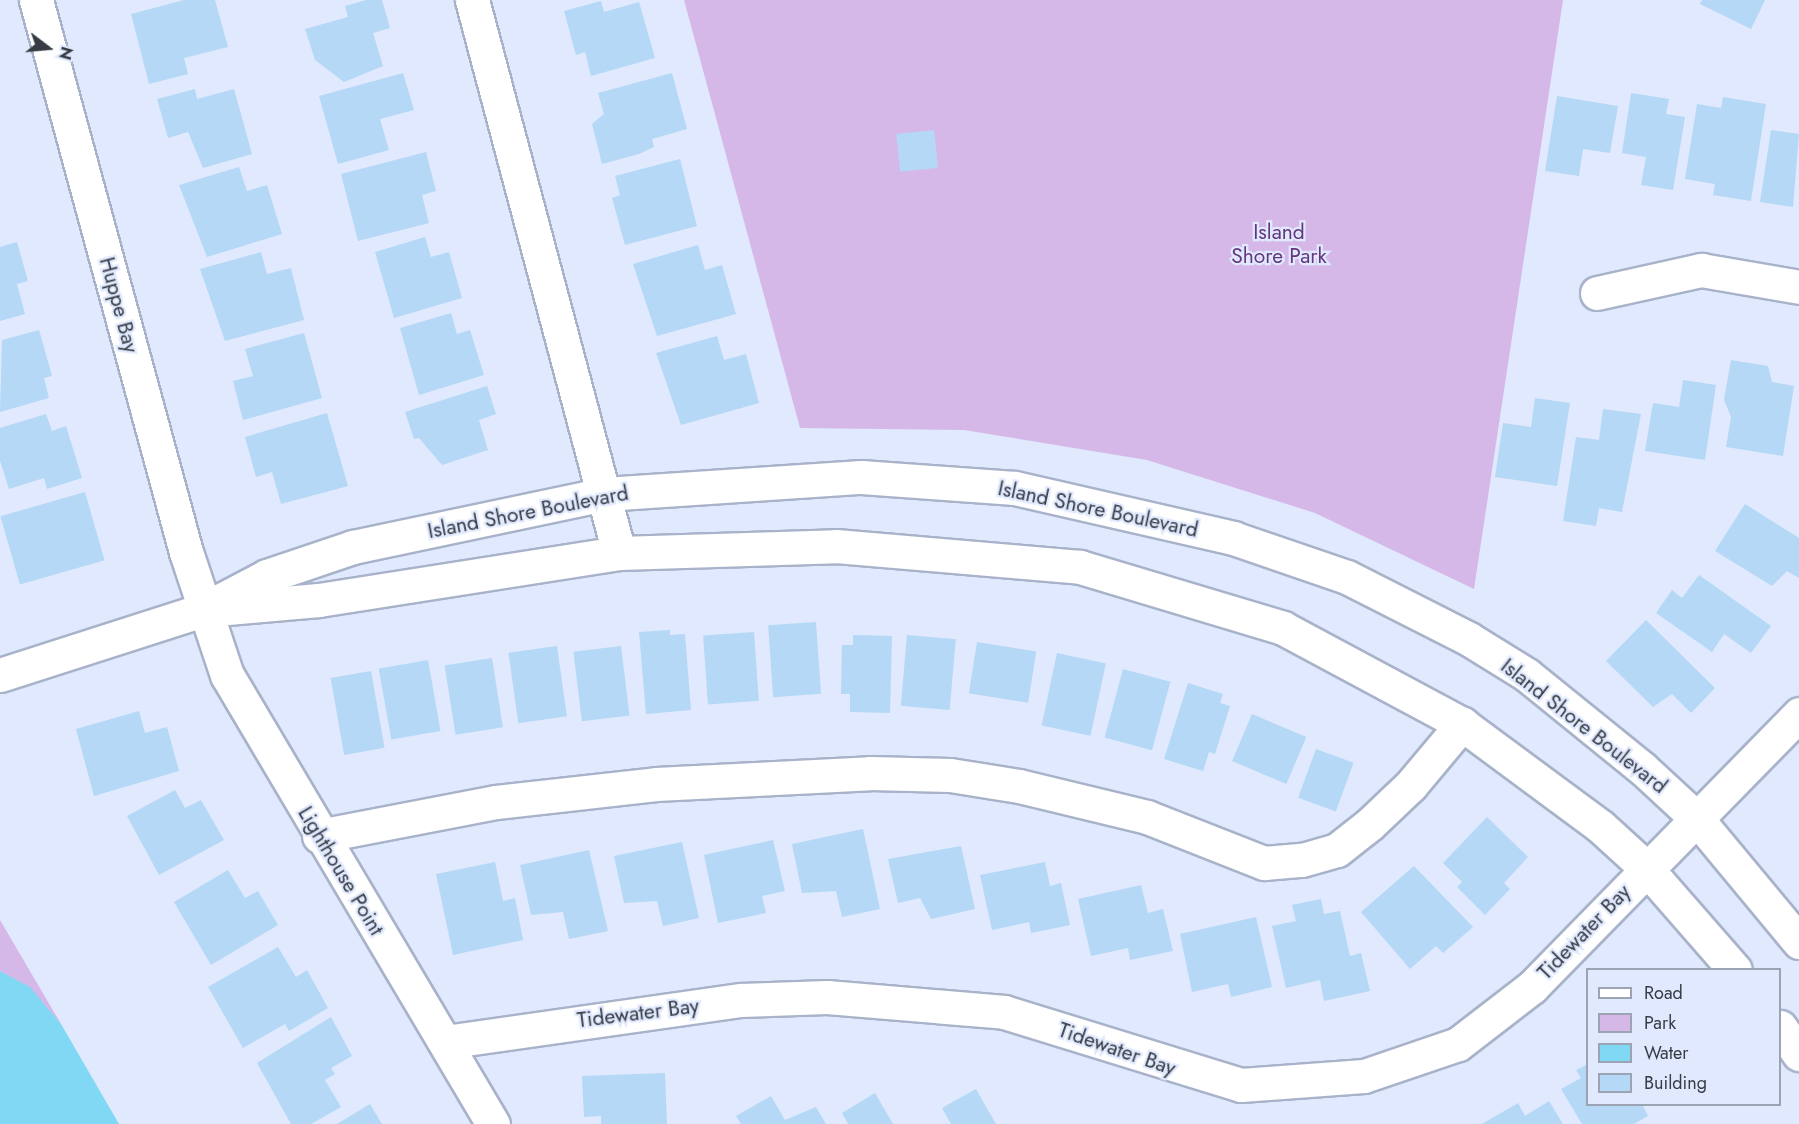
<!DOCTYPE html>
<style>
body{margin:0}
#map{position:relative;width:1799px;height:1124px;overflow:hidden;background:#e0e9fd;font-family:Jost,sans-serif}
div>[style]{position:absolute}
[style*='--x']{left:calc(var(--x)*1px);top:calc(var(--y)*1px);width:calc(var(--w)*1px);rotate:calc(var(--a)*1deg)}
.green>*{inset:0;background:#d5b8e8}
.water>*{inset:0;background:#80d8f5}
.building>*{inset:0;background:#b4d8f6;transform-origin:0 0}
.roads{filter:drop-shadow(2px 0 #a8b3ca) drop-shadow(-2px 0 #a8b3ca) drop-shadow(0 2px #a8b3ca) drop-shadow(0 -2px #a8b3ca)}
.minor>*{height:33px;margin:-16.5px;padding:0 16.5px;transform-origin:16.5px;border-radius:16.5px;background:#fff}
span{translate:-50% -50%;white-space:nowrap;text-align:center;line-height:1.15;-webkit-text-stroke:4.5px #e0e9fd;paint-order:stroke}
.park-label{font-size:21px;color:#65367e}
.street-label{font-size:21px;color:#363b44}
.legend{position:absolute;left:1586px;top:968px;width:195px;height:138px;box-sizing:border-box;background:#e0e9fd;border:2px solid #9ca3b3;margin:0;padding:8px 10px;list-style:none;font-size:18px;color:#363b44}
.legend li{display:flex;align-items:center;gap:12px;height:30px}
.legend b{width:30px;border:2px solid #9ca3b3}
.north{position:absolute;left:18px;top:18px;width:60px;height:60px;-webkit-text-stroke:4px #e0e9fd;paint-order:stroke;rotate:106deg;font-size:16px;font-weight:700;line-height:24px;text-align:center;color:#363b44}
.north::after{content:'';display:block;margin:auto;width:21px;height:27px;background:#363b44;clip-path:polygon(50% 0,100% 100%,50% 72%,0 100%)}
</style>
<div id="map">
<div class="green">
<i style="clip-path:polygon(684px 0,1563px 0,1474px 589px,1315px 513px,1147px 460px,964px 430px,800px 428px)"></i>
<i style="clip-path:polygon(0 920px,61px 1024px,30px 988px,0 971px)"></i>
</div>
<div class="water">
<i style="clip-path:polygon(0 971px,30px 987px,61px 1024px,119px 1124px,0 1124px)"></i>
</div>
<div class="building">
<i style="clip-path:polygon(184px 0,215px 0,228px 47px,184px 58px,188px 74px,149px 84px,131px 14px)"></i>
<i style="clip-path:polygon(366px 0,382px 0,390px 28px,373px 33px,383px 66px,344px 82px,315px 60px,305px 29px,348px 17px,345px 6px)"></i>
<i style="clip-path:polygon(1702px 0,1765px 0,1751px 29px,1700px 4px)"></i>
<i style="clip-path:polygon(601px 1px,604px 12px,639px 2px,655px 58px,591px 76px,585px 52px,576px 55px,564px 11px)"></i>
<i style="clip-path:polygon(403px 73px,414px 110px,380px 119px,389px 150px,338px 164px,319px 96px)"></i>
<i style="clip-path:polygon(672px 73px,687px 129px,652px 139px,654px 147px,639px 154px,602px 164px,592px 124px,604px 114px,598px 93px)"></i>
<i style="clip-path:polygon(195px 89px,197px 99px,234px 89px,252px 154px,203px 168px,188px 132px,168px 138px,157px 99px)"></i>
<i style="clip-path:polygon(1631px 93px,1669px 99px,1666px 114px,1685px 117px,1673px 190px,1641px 185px,1646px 157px,1622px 153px)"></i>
<i style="clip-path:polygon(1557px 96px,1618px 106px,1610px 153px,1583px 149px,1579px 176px,1545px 171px)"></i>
<i style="clip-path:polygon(1723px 97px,1766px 104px,1751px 201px,1713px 195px,1715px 184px,1685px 179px,1697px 104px,1721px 108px)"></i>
<i style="left:934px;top:130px;width:38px;height:38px;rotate:84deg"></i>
<i style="clip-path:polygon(1771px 130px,1799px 134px,1793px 207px,1760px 202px)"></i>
<i style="clip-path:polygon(426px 152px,436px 191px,422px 195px,429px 223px,358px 241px,341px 174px)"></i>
<i style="clip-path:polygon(680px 159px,697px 226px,625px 245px,612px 198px,620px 195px,615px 176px)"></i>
<i style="clip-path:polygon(239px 167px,247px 191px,267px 185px,282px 234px,207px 257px,179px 185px)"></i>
<i style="clip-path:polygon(425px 237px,431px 257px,449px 252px,462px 298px,394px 318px,375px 252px)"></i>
<i style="clip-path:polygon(17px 242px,28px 281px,17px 284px,25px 314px,0 321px,0 247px)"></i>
<i style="clip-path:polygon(698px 245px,705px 270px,722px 265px,736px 314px,657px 336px,633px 264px)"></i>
<i style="clip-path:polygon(261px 252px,267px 274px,291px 268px,304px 320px,225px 341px,200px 269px)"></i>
<i style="clip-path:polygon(451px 313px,457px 334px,470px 330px,484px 375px,419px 395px,400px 328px)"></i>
<i style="clip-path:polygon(39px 330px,52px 376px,44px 378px,49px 398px,0 412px,2px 340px)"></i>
<i style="clip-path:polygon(304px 333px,322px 398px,243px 420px,233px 381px,253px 376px,245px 349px)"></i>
<i style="clip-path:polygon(717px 336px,724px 360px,746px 354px,759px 403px,681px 425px,656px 353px)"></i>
<i style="clip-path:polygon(1731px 360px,1768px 366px,1772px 382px,1794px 386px,1783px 456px,1726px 447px,1731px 417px,1724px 400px)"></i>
<i style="clip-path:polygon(1683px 380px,1716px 385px,1705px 460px,1645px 451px,1653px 403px,1679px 407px)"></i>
<i style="clip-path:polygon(487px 386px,496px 414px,479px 420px,488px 450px,442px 465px,419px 438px,414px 439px,405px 412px)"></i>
<i style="clip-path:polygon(1535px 398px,1570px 403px,1557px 486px,1495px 477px,1503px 423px,1531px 427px)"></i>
<i style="clip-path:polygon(1603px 409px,1641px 414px,1622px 512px,1599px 508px,1596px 526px,1563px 521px,1576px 437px,1599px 440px)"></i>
<i style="clip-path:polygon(327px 413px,348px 486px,281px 504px,272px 472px,256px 477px,245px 437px)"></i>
<i style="clip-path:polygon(46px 414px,52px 431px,66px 426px,82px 478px,47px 489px,44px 478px,9px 489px,0 461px,0 428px)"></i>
<i style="left:85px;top:492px;width:71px;height:88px;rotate:74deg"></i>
<i style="clip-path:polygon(1745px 504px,1799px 538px,1799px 578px,1787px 571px,1772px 586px,1715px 551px)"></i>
<i style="clip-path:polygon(1699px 575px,1771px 626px,1751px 653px,1724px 634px,1712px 652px,1656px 613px,1672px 590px,1682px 598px)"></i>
<i style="clip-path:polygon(1646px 620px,1715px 688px,1691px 713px,1672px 694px,1653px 707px,1606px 661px)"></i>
<i style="left:816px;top:622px;width:72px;height:48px;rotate:86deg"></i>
<i style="clip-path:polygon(670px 630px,670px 635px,685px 634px,691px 710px,646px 714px,639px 632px)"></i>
<i style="left:754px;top:632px;width:69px;height:51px;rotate:86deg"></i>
<i style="clip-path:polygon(853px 635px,892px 636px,890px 713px,850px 712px,850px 694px,841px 694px,842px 645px,853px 645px)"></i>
<i style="left:907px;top:635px;width:49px;height:71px;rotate:5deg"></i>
<i style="left:977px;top:642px;width:60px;height:52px;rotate:9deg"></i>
<i style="left:557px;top:646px;width:71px;height:49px;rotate:82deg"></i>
<i style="left:621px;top:646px;width:70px;height:48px;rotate:83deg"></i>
<i style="left:1057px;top:653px;width:50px;height:74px;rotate:12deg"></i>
<i style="left:492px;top:658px;width:70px;height:48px;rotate:81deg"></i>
<i style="left:428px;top:660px;width:72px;height:50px;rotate:80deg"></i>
<i style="left:1123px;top:669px;width:49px;height:71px;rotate:15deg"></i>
<i style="left:371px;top:671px;width:78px;height:41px;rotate:80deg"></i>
<i style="clip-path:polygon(1188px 683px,1223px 694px,1220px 703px,1230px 706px,1215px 754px,1209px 752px,1203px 771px,1164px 759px)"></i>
<i style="clip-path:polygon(139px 711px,145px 733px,167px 727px,179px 771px,94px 796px,76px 729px)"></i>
<i style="left:1252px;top:714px;width:59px;height:51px;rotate:23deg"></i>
<i style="left:1316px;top:749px;width:40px;height:52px;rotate:20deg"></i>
<i style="clip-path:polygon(175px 790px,185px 808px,201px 800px,224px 840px,159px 875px,127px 816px)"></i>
<i style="clip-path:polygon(1487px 817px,1528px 857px,1504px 883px,1510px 889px,1485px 915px,1457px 887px,1462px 882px,1443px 863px)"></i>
<i style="clip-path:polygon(863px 829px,880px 909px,842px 917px,836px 891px,802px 893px,792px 844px)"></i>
<i style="clip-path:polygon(773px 840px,785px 891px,762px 896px,766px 913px,718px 923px,704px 855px)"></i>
<i style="clip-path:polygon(682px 842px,699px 918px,663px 926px,657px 901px,624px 903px,614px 856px)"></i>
<i style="clip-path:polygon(961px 846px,975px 909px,931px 919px,920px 898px,898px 903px,888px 859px)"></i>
<i style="clip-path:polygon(589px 850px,608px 931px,569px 939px,563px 912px,531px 915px,520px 865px)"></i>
<i style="clip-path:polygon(495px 862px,503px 901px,515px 898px,523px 940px,453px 955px,436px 874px)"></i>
<i style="clip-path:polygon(1045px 862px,1050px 886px,1061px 883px,1070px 925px,1031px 933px,1029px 922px,992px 930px,980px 875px)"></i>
<i style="clip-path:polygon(1414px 866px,1473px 927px,1443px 953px,1436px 946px,1410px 969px,1361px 912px)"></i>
<i style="clip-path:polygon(228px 870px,245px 898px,258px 891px,278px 925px,211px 965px,174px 902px)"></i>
<i style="clip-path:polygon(1141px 885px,1148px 913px,1163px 909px,1173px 951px,1130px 960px,1128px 948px,1091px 956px,1078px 899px)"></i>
<i style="clip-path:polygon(1321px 899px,1324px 914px,1340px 911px,1350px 956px,1361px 953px,1370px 991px,1324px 1001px,1320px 980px,1286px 988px,1272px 926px,1296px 921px,1292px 905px)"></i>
<i style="clip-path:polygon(1256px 917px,1272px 987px,1231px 997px,1228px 984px,1192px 992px,1180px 934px)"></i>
<i style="clip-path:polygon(278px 947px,296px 977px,307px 970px,328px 1008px,289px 1031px,285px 1024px,243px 1048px,208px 987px)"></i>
<i style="clip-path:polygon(331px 1017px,352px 1056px,331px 1068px,335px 1074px,325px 1080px,341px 1107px,311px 1124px,291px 1124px,257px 1063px)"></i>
<i style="clip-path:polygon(1588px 1064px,1588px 1104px,1642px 1104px,1648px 1116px,1634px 1124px,1582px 1124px,1561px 1089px,1581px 1078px,1576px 1070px)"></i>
<i style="clip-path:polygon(665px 1073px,667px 1124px,601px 1124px,601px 1116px,584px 1117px,582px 1076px)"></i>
<i style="clip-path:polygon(976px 1089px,996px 1124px,951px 1124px,942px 1108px)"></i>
<i style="clip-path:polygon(875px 1093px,893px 1124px,848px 1124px,842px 1113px)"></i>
<i style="clip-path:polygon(771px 1096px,785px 1120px,816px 1107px,826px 1124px,741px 1124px,736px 1116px)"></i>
<i style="clip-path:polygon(1549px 1101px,1563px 1124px,1482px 1124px,1518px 1103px,1525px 1116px)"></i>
<i style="clip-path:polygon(370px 1104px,382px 1124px,337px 1124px)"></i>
</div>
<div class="roads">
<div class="minor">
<i style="--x:36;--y:0;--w:572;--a:74.8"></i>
<i style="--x:186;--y:552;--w:130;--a:71.6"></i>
<i style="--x:227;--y:675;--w:522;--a:59.36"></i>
<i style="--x:472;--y:0;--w:572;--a:75.11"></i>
<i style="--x:1597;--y:293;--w:107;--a:-12.5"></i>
<i style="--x:1701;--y:270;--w:99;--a:9.8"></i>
<i style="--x:216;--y:609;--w:103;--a:-5"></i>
<i style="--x:319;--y:600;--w:304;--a:-8.9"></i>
<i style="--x:619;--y:553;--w:217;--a:-1.8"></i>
<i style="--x:836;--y:546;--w:245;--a:4.9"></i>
<i style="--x:1080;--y:567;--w:212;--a:16.7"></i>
<i style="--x:1283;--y:628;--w:203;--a:28.2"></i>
<i style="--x:1462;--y:724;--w:172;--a:36.5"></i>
<i style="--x:1600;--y:826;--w:62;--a:42.4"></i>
<i style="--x:1646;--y:868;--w:135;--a:48.9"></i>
<i style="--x:0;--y:675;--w:212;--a:-17.8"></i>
<i style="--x:202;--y:610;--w:73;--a:-27.6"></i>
<i style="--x:267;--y:576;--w:91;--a:-18.6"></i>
<i style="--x:353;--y:547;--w:257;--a:-11.9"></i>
<i style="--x:604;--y:494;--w:258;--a:-3.8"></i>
<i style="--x:861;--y:477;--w:154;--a:4.1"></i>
<i style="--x:1015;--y:488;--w:224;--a:12.9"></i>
<i style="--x:1233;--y:538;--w:120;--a:18.9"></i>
<i style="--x:1347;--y:577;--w:137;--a:26.9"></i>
<i style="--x:1469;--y:639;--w:68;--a:31.8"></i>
<i style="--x:1527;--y:675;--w:148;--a:39"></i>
<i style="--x:1642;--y:768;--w:75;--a:42.8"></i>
<i style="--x:1697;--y:819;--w:160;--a:50.3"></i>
<i style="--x:319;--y:836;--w:180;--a:-10.9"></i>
<i style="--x:496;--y:802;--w:161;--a:-6.4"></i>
<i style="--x:656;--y:784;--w:214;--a:-2.9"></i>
<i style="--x:870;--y:773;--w:80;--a:1.4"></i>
<i style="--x:950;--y:775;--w:70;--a:9.1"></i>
<i style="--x:1019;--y:786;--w:132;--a:13.6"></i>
<i style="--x:1147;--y:817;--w:126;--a:21.5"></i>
<i style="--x:1264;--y:863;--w:38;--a:-5"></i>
<i style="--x:1302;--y:860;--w:36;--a:-16"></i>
<i style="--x:1337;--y:850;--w:42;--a:-38.2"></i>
<i style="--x:1370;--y:824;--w:57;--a:-43.6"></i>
<i style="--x:1411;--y:785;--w:80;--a:-50.1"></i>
<i style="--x:1780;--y:1027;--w:33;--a:55"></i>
<i style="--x:445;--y:1042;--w:299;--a:-8.1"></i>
<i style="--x:741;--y:1000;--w:86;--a:-2"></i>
<i style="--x:827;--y:997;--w:178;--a:4.8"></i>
<i style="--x:1004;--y:1012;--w:248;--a:17.1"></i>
<i style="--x:1241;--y:1085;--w:123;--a:-4.2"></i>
<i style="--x:1364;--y:1076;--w:99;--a:-18.8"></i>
<i style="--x:1458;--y:1044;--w:93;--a:-37.6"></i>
<i style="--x:1532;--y:987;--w:382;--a:-45.6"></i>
</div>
</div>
<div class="park-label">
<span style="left:1279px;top:244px">Island<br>Shore Park</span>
</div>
<div class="street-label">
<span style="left:119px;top:305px;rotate:75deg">Huppe Bay</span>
<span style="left:1098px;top:509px;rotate:12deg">Island Shore Boulevard</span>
<span style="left:528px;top:512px;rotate:-11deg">Island Shore Boulevard</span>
<span style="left:1584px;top:726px;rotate:38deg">Island Shore Boulevard</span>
<span style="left:341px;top:871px;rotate:59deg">Lighthouse Point</span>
<span style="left:1584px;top:932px;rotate:-46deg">Tidewater Bay</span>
<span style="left:638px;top:1013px;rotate:-7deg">Tidewater Bay</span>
<span style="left:1117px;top:1049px;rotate:19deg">Tidewater Bay</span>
</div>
<ul class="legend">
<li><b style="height:8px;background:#fff"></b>Road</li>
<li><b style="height:16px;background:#d5b8e8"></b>Park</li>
<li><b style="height:16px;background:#80d8f5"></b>Water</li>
<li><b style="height:16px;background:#b4d8f6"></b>Building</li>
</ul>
<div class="north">N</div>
</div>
